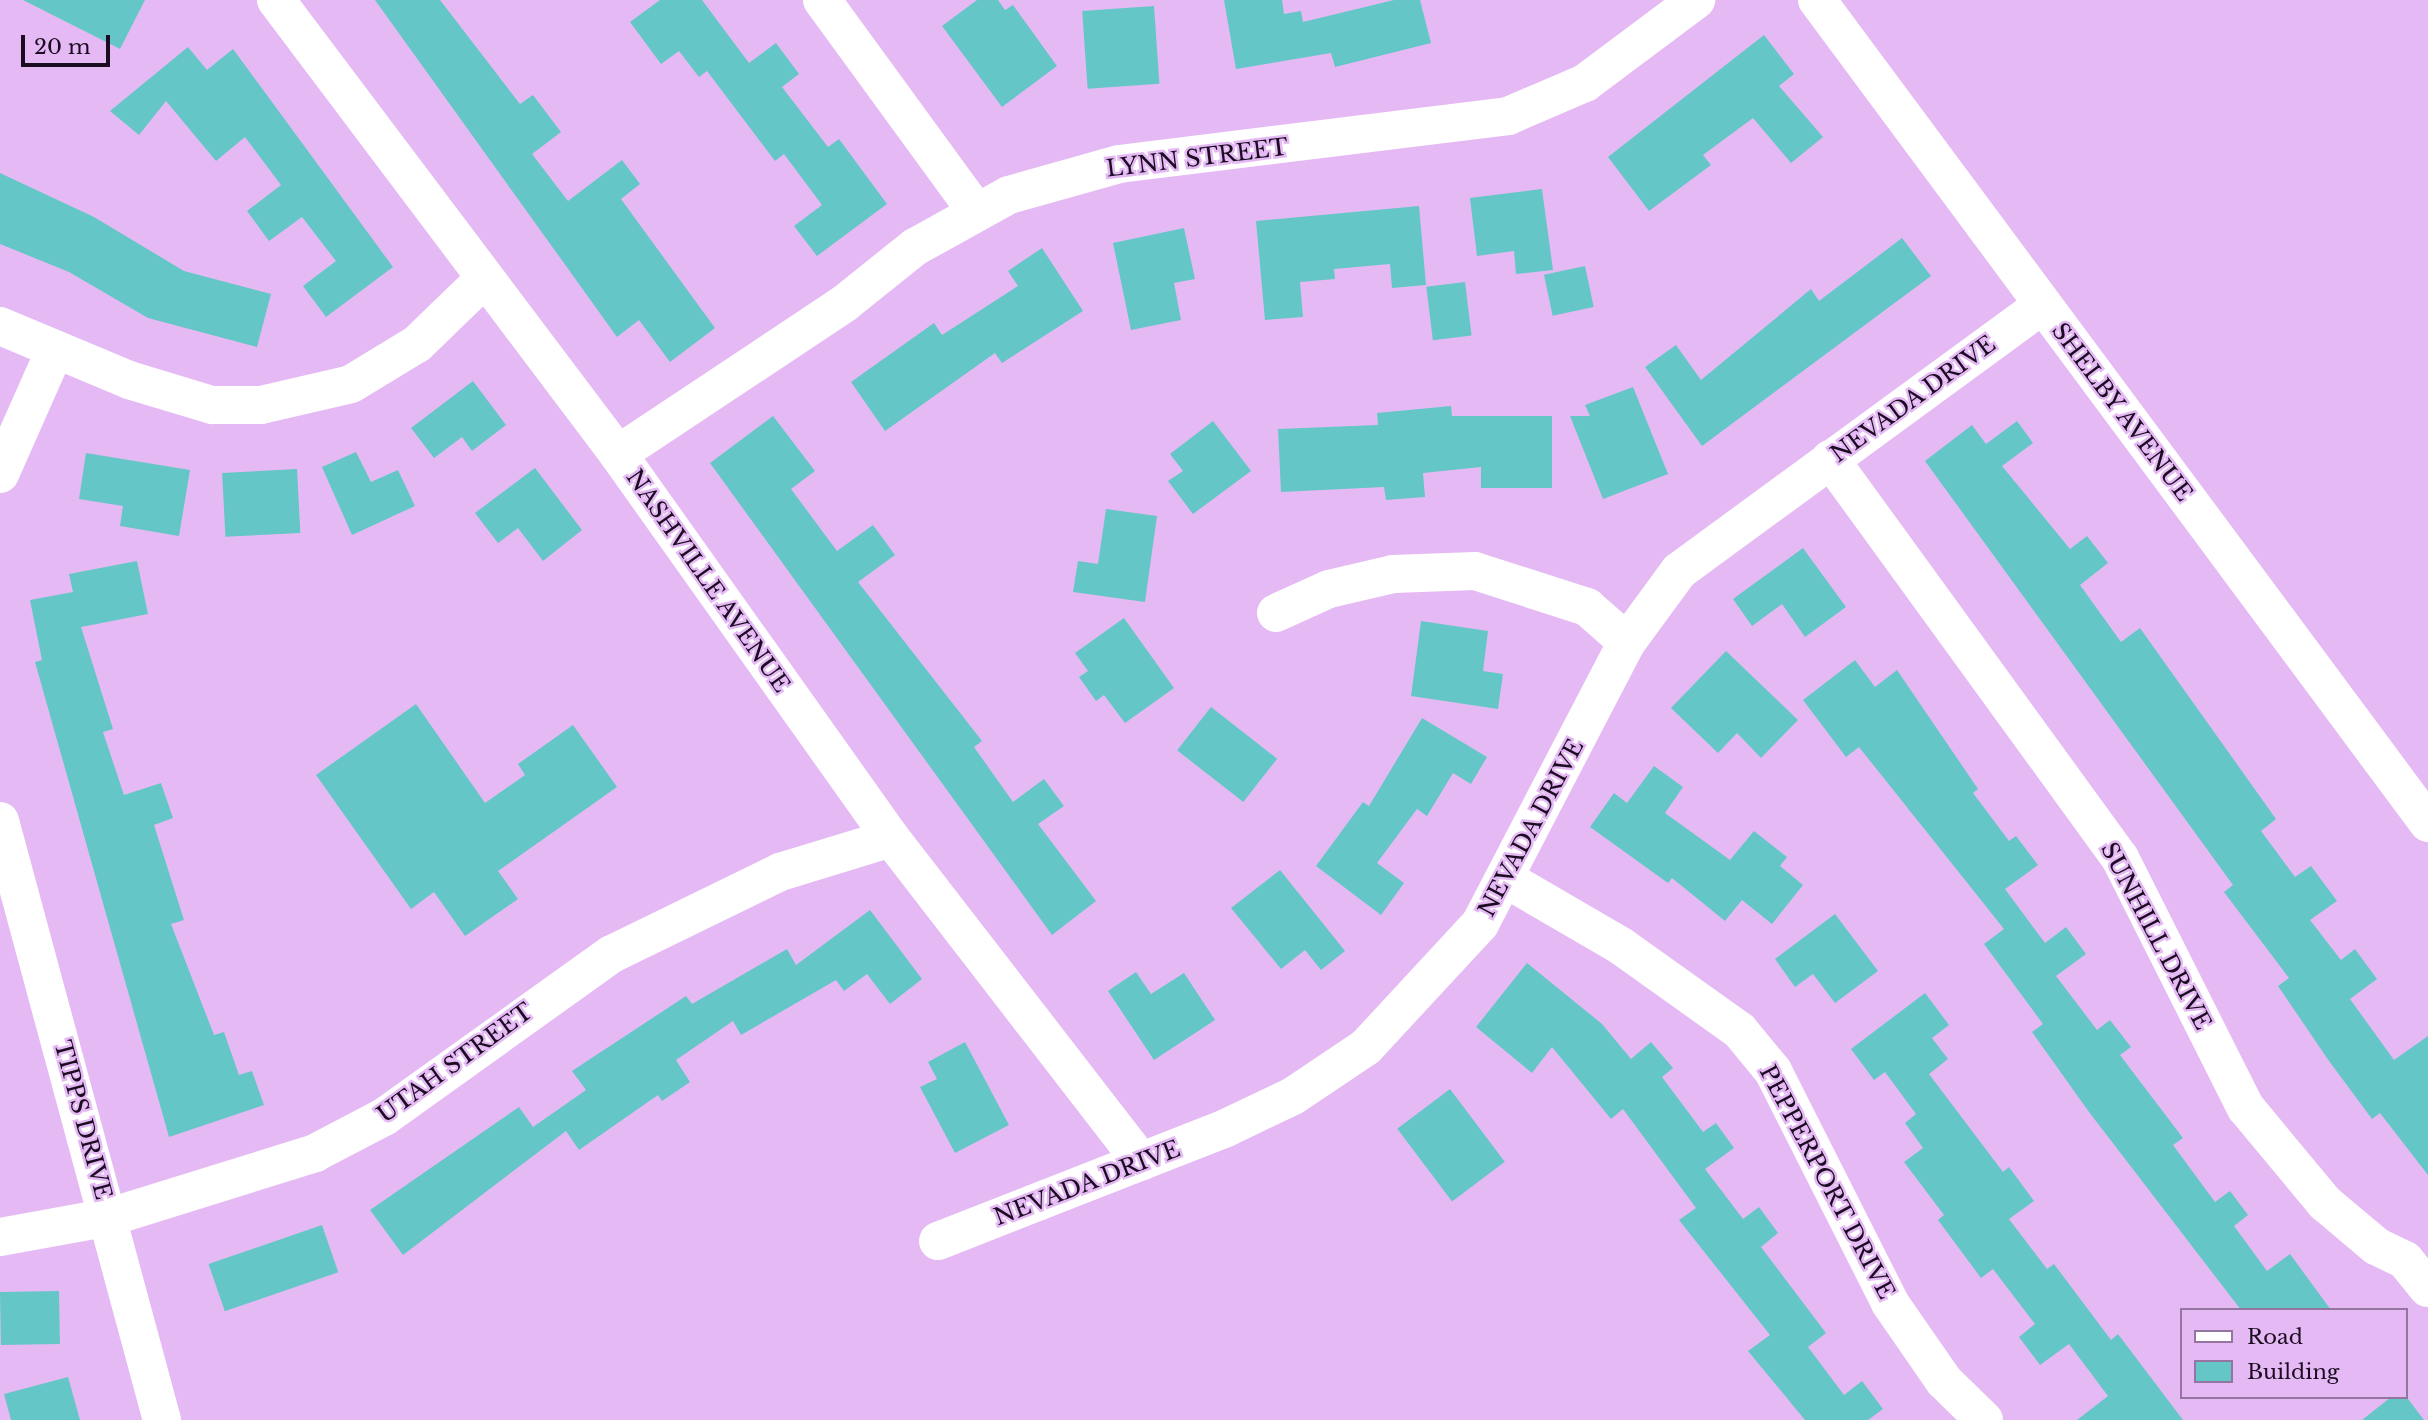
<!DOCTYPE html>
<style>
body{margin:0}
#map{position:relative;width:2428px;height:1420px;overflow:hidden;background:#e5baf4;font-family:"Libre Baskerville",serif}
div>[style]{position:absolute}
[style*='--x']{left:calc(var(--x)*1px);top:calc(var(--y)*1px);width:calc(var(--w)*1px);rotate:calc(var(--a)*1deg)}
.building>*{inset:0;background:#65c6c7;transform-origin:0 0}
.minor>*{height:38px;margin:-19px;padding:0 19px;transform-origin:19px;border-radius:19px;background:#fff}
span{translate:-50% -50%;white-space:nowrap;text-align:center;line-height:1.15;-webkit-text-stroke:5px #e5baf4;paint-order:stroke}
.street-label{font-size:23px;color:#1b0c21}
.legend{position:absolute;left:2180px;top:1308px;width:228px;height:91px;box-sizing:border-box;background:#e5baf4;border:2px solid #9474a0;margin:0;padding:9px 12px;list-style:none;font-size:21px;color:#1b0c21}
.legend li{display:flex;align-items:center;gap:14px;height:35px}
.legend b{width:35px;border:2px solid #9474a0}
.scale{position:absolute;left:21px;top:35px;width:89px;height:32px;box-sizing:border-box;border:4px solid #1b0c21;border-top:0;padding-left:9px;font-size:21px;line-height:24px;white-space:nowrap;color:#1b0c21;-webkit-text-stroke:5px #e5baf4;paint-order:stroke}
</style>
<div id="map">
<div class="building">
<i style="clip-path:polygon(23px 0,145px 0,120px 49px)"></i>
<i style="clip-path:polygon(375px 0,440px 0,520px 104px,533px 95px,561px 132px,532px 154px,568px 201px,622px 160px,640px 184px,621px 199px,715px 328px,670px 362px,639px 320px,617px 337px)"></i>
<i style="clip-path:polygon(660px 0,702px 0,749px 63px,776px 43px,799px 74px,782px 87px,828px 147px,839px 139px,887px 204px,817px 256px,794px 226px,822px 205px,784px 154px,775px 161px,707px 71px,699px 77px,679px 51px,661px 64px,630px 22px)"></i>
<i style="clip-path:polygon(977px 0,998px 0,1005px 10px,1013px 5px,1057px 66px,1002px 107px,942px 26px)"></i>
<i style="clip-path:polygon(1224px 0,1282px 0,1284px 14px,1301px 11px,1303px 22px,1394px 0,1420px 0,1431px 43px,1335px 67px,1331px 53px,1236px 69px)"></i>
<i style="left:1154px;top:6px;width:78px;height:72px;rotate:86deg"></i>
<i style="clip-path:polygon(1764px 35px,1794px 74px,1779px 86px,1823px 137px,1791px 163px,1753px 118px,1703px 155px,1711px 165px,1649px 211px,1608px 157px)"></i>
<i style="clip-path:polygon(188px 47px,207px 70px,233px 49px,393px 267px,326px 317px,303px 286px,336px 261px,302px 217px,269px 241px,247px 211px,281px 185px,245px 137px,216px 161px,166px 101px,139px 135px,110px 111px)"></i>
<i style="clip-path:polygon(0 173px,94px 217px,184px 271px,271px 294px,257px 347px,148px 318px,69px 272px,0 244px)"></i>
<i style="clip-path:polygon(1542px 189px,1553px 270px,1516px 274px,1514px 251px,1477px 256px,1470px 198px)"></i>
<i style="clip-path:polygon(1419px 206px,1426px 285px,1392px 288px,1390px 264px,1334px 269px,1335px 279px,1300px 282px,1303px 317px,1265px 320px,1256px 221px)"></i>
<i style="clip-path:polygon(1184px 228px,1195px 279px,1174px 283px,1181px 320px,1131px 330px,1113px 243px)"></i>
<i style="clip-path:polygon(1902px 238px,1931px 276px,1702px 446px,1645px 367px,1676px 345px,1701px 380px,1811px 289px,1819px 301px)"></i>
<i style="clip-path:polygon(1042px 248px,1083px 311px,1002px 363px,995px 353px,885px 431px,851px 382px,934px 323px,942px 335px,1018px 286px,1008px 271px)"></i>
<i style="left:1585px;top:266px;width:42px;height:42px;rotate:78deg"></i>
<i style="left:1465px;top:282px;width:54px;height:39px;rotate:83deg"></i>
<i style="clip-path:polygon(473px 381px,506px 425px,472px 451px,462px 437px,434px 458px,411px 428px)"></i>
<i style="clip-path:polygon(1633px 387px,1668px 474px,1603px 499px,1570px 416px,1590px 416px,1585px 405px)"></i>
<i style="clip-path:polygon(1451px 406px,1452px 416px,1552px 416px,1552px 488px,1481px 488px,1481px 467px,1423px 473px,1425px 497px,1386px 500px,1384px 487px,1281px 492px,1278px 429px,1378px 425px,1377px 413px)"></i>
<i style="clip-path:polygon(773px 416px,815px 471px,791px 489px,837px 551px,873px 525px,895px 555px,858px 582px,982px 741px,974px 747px,1013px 802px,1044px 779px,1064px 806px,1038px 824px,1096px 901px,1052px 935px,710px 463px)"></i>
<i style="clip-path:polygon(1213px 421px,1251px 471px,1193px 514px,1168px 481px,1183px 471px,1170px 454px)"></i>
<i style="clip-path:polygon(2017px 421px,2033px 443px,2002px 466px,2070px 549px,2087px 536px,2108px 563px,2080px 585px,2121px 642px,2140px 628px,2276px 819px,2261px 831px,2295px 877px,2311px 866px,2337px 901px,2310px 920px,2341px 960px,2355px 949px,2377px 979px,2350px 999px,2394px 1060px,2428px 1036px,2428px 1175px,2380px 1113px,2372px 1119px,2329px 1061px,2278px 986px,2289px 978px,2224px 892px,2233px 885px,1925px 461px,1972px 425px,1986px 444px)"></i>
<i style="clip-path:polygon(356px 452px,371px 482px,398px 470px,415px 506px,352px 535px,322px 467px)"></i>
<i style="clip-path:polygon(86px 453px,190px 470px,179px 536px,120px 526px,123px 506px,79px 499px)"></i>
<i style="clip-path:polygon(535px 468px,582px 530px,543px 561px,518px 528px,498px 543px,475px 513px)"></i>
<i style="left:297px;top:469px;width:64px;height:75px;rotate:87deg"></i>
<i style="clip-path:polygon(1106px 509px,1157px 516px,1145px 602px,1073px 592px,1078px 561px,1098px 564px)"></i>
<i style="clip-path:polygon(1803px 548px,1846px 607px,1805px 637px,1782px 604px,1752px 626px,1733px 599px)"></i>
<i style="clip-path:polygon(137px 561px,148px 614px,81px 627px,113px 729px,103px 732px,124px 795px,161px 783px,173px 818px,154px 825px,184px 920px,171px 924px,214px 1035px,224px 1032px,239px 1075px,252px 1071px,264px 1105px,169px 1137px,35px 662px,42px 660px,30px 600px,73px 592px,69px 574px)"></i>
<i style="clip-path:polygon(1124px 618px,1174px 688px,1125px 723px,1104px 695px,1096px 701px,1079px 677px,1088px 671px,1075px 653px)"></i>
<i style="clip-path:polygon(1421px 621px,1488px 631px,1483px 671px,1503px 674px,1498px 709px,1411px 696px)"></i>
<i style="clip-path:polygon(1726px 651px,1798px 720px,1761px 758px,1737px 733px,1718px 753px,1671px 708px)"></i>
<i style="clip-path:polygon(1855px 660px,1875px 687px,1897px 670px,1978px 789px,1973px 793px,2009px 841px,2016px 836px,2038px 865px,2005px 889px,2045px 943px,2066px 927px,2086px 954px,2056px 976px,2097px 1030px,2110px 1020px,2131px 1047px,2120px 1055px,2183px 1138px,2173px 1145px,2215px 1202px,2230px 1191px,2248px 1215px,2234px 1226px,2267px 1271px,2290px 1254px,2331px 1310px,2241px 1310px,2089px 1112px,2032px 1032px,2043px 1024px,1984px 944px,2004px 929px,1859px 747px,1846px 757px,1803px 700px)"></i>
<i style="clip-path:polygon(416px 704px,485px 803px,525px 775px,518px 764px,573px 725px,617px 787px,498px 871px,518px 899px,465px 936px,434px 892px,411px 909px,316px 775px)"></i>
<i style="left:1211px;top:707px;width:84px;height:55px;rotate:38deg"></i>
<i style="clip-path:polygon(1422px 718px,1487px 757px,1471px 784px,1453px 773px,1427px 816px,1417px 809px,1377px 863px,1404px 883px,1381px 915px,1316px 866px,1363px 802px,1369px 806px)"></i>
<i style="clip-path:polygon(1654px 766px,1683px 787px,1665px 813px,1730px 860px,1754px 831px,1787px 857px,1780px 866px,1803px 885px,1772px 924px,1742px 900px,1725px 921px,1672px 878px,1668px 883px,1590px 827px,1614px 793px,1627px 803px)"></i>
<i style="clip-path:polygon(1280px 870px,1345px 951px,1321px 970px,1305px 950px,1281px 969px,1231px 908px)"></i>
<i style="clip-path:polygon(870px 910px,922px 979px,890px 1004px,867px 974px,844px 991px,836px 980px,741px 1035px,733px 1021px,676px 1060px,690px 1082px,662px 1101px,658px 1095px,579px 1150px,566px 1131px,403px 1255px,370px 1210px,519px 1107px,533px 1127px,586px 1090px,572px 1071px,686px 996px,692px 1004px,787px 949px,796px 965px)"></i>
<i style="clip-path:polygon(1835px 914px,1878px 971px,1835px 1003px,1813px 974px,1795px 987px,1775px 959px)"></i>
<i style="clip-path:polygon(1527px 963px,1602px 1024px,1631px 1059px,1651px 1042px,1673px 1068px,1662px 1077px,1703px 1132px,1716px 1123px,1734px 1148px,1705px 1169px,1743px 1219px,1759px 1207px,1778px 1233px,1761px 1247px,1826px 1333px,1808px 1347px,1844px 1395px,1862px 1381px,1883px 1409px,1868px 1420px,1805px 1420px,1748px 1351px,1770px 1335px,1679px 1220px,1696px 1208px,1623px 1109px,1611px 1119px,1552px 1047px,1532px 1073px,1476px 1027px)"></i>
<i style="clip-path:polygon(1136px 972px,1151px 994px,1184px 973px,1215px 1020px,1154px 1060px,1108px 991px)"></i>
<i style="clip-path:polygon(1925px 993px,1949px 1025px,1932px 1038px,1948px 1059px,1929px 1074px,2003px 1172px,2009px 1167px,2034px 1201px,2009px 1219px,2047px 1269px,2054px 1264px,2111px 1340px,2118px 1334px,2183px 1420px,2077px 1420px,2108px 1396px,2069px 1344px,2040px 1365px,2019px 1337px,2035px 1324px,1993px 1269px,1981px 1278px,1938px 1220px,1944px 1215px,1904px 1162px,1923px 1148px,1905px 1123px,1916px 1114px,1885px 1072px,1874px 1080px,1851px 1049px)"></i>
<i style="clip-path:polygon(965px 1042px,1009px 1125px,955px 1153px,920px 1087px,937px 1079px,928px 1062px)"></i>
<i style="left:1450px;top:1089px;width:91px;height:66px;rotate:53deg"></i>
<i style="left:322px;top:1225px;width:50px;height:120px;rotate:71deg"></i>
<i style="left:59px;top:1291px;width:53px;height:59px;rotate:89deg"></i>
<i style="clip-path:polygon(68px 1377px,80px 1420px,11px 1420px,4px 1394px)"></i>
<i style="clip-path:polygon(2405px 1395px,2424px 1420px,2362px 1420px,2391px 1397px)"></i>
</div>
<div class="minor">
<i style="--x:276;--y:0;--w:568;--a:53.01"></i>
<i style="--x:618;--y:454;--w:471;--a:54.6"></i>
<i style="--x:891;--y:838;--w:409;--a:52.3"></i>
<i style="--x:822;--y:0;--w:260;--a:53.9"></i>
<i style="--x:1817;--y:0;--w:1025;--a:53.41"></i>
<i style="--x:0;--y:326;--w:140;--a:22.7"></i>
<i style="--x:129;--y:380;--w:87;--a:16.8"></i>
<i style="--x:212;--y:405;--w:49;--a:0"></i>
<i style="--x:261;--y:405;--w:92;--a:-13.1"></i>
<i style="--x:351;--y:384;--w:77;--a:-31.2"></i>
<i style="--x:417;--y:344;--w:93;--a:-44.1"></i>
<i style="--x:618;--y:454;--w:273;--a:-33.6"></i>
<i style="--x:845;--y:303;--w:90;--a:-38.7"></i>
<i style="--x:915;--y:247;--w:107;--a:-29"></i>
<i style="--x:1009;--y:195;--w:114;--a:-15.7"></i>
<i style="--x:1119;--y:164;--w:392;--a:-7"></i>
<i style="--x:1508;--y:116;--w:84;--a:-23.2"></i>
<i style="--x:1585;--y:83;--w:139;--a:-36.8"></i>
<i style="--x:1830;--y:459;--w:493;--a:54"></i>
<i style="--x:2120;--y:858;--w:280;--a:63.3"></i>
<i style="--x:2246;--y:1108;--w:124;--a:50.3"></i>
<i style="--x:2325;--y:1203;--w:67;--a:40.1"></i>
<i style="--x:2376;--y:1246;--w:32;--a:26"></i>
<i style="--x:2405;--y:1260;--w:36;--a:51"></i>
<i style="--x:0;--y:474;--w:136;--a:-66.1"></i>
<i style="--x:1276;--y:613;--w:58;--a:-24.4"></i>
<i style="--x:1329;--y:589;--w:66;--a:-13.2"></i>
<i style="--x:1393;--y:574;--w:82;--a:-2.1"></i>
<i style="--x:1475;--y:571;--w:118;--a:17.8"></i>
<i style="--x:1587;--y:607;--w:53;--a:41.2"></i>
<i style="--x:0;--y:821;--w:621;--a:74.87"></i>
<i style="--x:1506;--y:879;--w:133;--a:30.2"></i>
<i style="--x:1621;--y:946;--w:146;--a:35.5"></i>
<i style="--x:1740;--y:1031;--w:52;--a:50.5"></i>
<i style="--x:1773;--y:1071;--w:260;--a:63.2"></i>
<i style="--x:1890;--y:1303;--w:95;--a:55.3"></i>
<i style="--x:1944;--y:1381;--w:56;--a:44.3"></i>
<i style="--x:0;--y:1237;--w:112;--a:-10.3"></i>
<i style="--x:110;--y:1217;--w:215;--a:-17.3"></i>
<i style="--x:315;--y:1153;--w:78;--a:-27.6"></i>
<i style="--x:384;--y:1117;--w:280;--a:-35.6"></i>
<i style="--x:612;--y:954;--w:187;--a:-26"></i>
<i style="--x:780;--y:872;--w:116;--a:-17"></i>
<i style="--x:938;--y:1241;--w:309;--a:-21.4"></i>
<i style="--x:1226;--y:1128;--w:74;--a:-25.5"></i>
<i style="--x:1293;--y:1096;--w:88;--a:-33.9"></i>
<i style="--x:1366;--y:1047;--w:168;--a:-47.2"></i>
<i style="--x:1480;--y:924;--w:318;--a:-62.5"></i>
<i style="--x:1627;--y:642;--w:88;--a:-53.8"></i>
<i style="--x:1679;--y:571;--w:450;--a:-36.2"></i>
</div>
<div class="street-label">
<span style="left:1197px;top:158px;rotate:-7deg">LYNN STREET</span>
<span style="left:1913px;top:399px;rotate:-36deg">NEVADA DRIVE</span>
<span style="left:2122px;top:412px;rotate:53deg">SHELBY AVENUE</span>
<span style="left:708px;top:581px;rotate:55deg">NASHVILLE AVENUE</span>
<span style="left:1531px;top:828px;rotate:-62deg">NEVADA DRIVE</span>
<span style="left:2156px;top:936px;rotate:62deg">SUNHILL DRIVE</span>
<span style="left:455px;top:1063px;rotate:-36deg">UTAH STREET</span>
<span style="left:83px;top:1120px;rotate:75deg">TIPPS DRIVE</span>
<span style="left:1827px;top:1182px;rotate:62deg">PEPPERPORT DRIVE</span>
<span style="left:1087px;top:1183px;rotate:-21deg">NEVADA DRIVE</span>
</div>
<ul class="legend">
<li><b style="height:9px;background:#fff"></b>Road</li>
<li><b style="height:19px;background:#65c6c7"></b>Building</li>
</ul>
<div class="scale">20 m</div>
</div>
